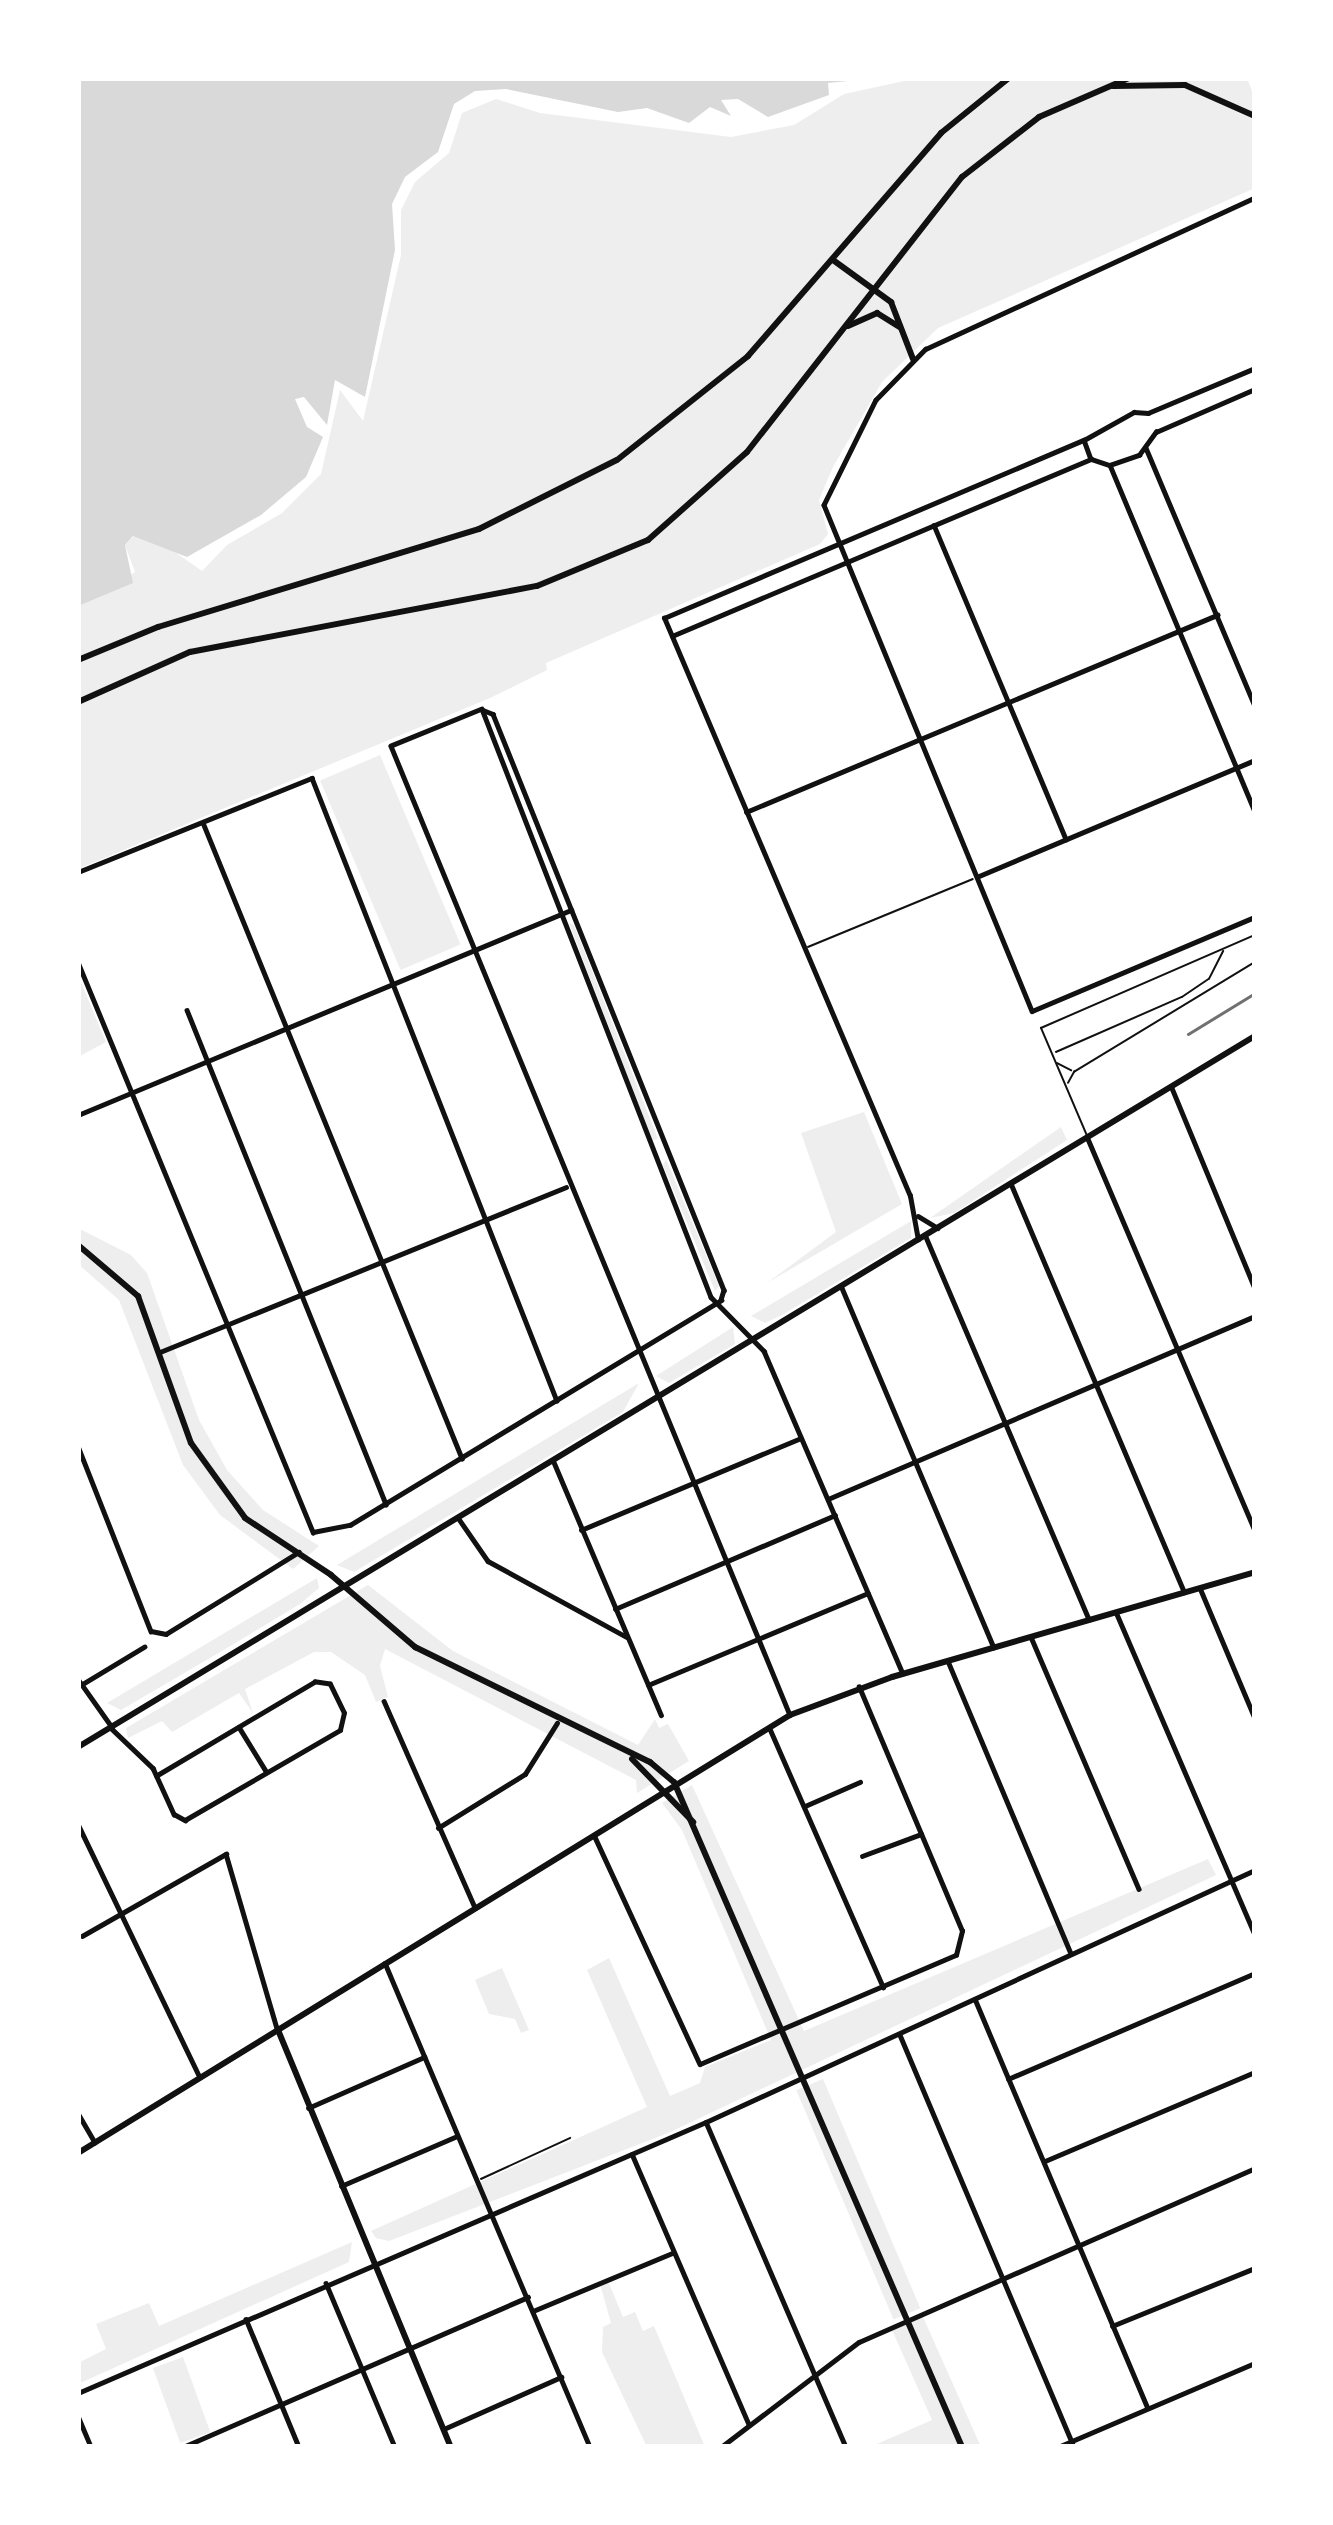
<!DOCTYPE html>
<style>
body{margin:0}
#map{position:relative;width:1333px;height:2525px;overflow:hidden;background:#fff;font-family:"Golos Text",sans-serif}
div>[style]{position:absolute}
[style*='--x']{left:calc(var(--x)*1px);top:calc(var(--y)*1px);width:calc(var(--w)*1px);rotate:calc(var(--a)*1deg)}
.green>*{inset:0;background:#eee;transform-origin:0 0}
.water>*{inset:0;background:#d9d9d9}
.service>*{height:1.5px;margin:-0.75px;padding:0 0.75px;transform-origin:0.75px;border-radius:0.75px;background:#111}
.minor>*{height:4.5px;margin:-2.25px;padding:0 2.25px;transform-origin:2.25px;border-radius:2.25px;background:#111}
.tertiary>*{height:4.5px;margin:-2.25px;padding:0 2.25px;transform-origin:2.25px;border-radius:2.25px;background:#111}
.secondary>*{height:6px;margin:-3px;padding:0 3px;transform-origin:3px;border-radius:3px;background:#111}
.trunk>*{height:6px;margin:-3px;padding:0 3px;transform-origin:3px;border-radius:3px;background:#111}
.tram>*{height:3px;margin:-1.5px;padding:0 1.5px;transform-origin:1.5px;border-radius:1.5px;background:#707070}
span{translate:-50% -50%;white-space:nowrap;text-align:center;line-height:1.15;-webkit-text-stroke:9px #fff;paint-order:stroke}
.frame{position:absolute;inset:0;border:81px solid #fff;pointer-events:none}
</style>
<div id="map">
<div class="green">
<i style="clip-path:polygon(918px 78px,1247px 78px,1255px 99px,1255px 188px,938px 328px,882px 382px,833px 467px,819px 500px,828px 534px,820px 544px,546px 663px,547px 670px,490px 698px,78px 869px,78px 606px,135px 572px,125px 545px,134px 536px,155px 538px,202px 571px,227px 545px,282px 513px,321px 474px,340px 390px,363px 421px,401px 255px,401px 210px,415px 182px,449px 153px,462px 113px,496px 99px,540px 113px,731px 137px,794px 125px,844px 94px)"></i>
<i style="left:380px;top:755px;width:206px;height:65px;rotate:67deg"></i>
<i style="clip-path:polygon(569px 923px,574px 925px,658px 1139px,652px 1140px)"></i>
<i style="clip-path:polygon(78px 975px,106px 1042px,78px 1057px)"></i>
<i style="clip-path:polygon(864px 1112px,902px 1204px,767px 1283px,836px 1232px,801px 1133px)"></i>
<i style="clip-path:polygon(1061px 1127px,1067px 1140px,954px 1213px,930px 1218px)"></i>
<i style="clip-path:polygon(666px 1159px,719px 1286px,715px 1291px,663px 1165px)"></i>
<i style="clip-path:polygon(911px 1221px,911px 1238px,782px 1315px,765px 1323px,751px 1316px)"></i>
<i style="clip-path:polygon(78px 1228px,131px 1255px,147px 1273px,199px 1420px,227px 1470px,263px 1510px,319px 1546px,293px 1569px,220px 1515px,183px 1465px,119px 1300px,78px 1264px)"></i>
<i style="clip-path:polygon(733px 1327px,735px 1344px,669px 1383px,656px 1376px)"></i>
<i style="clip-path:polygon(639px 1383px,623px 1412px,354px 1572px,337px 1565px)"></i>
<i style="clip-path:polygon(317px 1578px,319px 1588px,300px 1604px,222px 1651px,121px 1710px,107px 1703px)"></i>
<i style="clip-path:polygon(368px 1585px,453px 1651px,638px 1745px,655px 1719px,659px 1728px,668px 1724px,689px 1761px,637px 1793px,636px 1780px,385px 1649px,380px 1666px,388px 1697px,376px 1702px,365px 1675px,331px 1652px,314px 1652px,245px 1689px,253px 1713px,239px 1693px,172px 1732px,162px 1721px,128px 1738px,126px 1728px)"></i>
<i style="clip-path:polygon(692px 1785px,804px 2031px,1208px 1859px,1216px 1875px,668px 2133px,389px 2241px,376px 2238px,371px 2231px,647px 2107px,587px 1970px,609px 1958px,670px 2096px,700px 2083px,705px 2067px,771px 2040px,682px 1830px,662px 1803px)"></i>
<i style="clip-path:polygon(502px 1968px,529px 2030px,521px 2033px,515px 2019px,489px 2014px,475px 1980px)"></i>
<i style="left:823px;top:2079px;width:249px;height:29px;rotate:67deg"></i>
<i style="clip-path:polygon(352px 2242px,349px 2262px,78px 2384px,78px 2363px,106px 2349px,96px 2324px,149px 2303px,159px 2326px)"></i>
<i style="clip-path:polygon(608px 2281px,623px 2317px,635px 2312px,643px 2331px,654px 2326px,705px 2447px,647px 2447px,602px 2352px,603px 2327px,611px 2323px,600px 2284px)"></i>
<i style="clip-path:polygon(923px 2317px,981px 2447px,870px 2447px,932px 2420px,892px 2330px)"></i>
<i style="left:183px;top:2357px;width:80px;height:32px;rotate:70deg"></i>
</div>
<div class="water">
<i style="clip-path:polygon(78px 78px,878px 78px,828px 83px,829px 95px,768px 117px,738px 99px,721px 100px,731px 116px,710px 107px,689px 123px,647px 108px,618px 112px,506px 89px,475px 91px,454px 104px,438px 152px,405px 177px,392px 204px,395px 250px,365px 397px,335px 380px,327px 425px,304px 397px,295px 399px,307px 427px,323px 437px,306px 477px,261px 515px,187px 557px,133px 536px,125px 545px,133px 583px,78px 606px)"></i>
</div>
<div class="service">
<i style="--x:808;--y:947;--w:178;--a:-22.4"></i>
<i style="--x:1056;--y:1052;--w:137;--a:-23.6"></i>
<i style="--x:1182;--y:997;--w:32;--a:-34"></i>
<i style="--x:1209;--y:979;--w:31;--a:-63"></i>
<i style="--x:1057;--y:1063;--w:16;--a:27"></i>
<i style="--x:1068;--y:1083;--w:13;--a:-61"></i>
<i style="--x:1074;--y:1072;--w:212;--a:-31.3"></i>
<i style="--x:1087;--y:1136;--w:117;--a:-113.1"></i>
<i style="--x:1041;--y:1028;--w:233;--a:-23.5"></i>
<i style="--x:481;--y:2179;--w:98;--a:-24.7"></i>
</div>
<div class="minor">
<i style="--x:1255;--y:198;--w:362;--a:155.3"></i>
<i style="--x:926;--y:349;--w:71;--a:134.4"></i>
<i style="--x:876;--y:400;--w:117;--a:116.3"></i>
<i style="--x:824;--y:505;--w:547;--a:67.65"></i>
<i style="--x:1032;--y:1011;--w:242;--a:-22.9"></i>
<i style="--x:1156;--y:432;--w:108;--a:-23.5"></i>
<i style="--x:1084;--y:440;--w:20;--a:70"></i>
<i style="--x:1091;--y:459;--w:20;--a:18"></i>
<i style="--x:1110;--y:465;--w:31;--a:-19"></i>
<i style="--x:1139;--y:455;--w:29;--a:-54"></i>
<i style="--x:1146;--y:448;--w:280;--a:67.1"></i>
<i style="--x:1110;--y:465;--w:376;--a:67.3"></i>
<i style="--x:934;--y:525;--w:341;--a:67.2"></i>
<i style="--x:672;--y:636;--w:455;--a:-22.9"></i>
<i style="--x:482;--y:709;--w:98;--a:157.9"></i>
<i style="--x:391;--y:746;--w:1048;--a:67.62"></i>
<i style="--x:482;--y:709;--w:631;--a:68.72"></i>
<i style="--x:711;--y:1297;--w:76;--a:45.5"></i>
<i style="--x:764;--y:1351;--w:351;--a:66.7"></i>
<i style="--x:483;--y:710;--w:11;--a:22"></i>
<i style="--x:493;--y:714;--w:621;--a:68.15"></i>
<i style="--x:724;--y:1290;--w:10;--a:107"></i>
<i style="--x:746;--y:812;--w:511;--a:-22.7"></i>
<i style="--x:204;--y:825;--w:684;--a:67.83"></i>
<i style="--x:78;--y:872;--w:252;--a:-21.9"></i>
<i style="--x:312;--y:778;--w:669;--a:68.53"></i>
<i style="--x:979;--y:876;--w:299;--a:-22.8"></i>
<i style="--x:78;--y:962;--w:617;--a:67.59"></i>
<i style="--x:313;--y:1532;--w:38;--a:-11"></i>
<i style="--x:350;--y:1525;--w:434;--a:-31.2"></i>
<i style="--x:187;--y:1010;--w:533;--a:68.06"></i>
<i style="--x:1172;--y:1088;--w:217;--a:67.5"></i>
<i style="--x:78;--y:1115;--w:534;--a:-22.58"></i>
<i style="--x:1088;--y:1139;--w:426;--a:66.9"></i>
<i style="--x:1012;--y:1186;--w:441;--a:67"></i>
<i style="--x:918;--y:1216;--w:23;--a:31"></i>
<i style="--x:926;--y:1237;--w:416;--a:66.9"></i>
<i style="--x:918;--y:1240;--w:45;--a:-100.3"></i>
<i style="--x:910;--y:1196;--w:628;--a:-113.05"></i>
<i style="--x:664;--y:618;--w:456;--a:-23"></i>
<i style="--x:1084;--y:440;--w:57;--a:-29.2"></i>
<i style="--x:1134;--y:412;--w:14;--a:4"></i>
<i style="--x:1148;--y:413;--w:116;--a:-22.8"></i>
<i style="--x:842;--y:1288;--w:390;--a:67.1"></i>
<i style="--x:160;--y:1352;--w:438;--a:-22.1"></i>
<i style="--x:78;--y:1446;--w:199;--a:68.5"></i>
<i style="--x:151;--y:1631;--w:15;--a:11"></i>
<i style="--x:166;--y:1634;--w:156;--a:-31.7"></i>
<i style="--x:553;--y:1460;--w:277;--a:67"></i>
<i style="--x:828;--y:1499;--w:465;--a:-23.2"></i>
<i style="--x:459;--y:1519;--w:51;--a:55.4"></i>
<i style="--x:488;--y:1561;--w:158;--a:28.7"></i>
<i style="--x:581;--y:1530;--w:238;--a:-22.7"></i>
<i style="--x:1200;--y:1588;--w:141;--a:67.1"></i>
<i style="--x:615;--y:1609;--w:239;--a:-23.1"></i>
<i style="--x:1116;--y:1612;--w:352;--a:66.7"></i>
<i style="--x:1031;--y:1637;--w:274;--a:66.8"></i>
<i style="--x:948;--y:1661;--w:317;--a:67.2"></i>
<i style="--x:81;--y:1685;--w:74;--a:-31.1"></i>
<i style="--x:648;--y:1685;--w:238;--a:-22.7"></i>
<i style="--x:384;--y:1701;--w:225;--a:66.2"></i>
<i style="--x:239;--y:1727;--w:52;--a:58.5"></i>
<i style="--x:112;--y:1729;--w:57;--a:43.6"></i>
<i style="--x:153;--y:1768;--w:51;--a:65.5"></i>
<i style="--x:174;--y:1814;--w:13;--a:29"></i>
<i style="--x:185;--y:1820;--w:179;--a:-30.1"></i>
<i style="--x:340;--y:1730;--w:17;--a:-77"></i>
<i style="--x:344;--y:1713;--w:32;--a:-116"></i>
<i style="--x:330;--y:1684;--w:15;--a:-172"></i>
<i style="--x:315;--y:1682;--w:184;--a:149.3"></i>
<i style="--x:770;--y:1729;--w:282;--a:66.3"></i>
<i style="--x:805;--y:1806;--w:60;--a:-23.6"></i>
<i style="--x:78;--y:1824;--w:281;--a:64.3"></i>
<i style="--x:438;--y:1828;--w:102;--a:-31.8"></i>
<i style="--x:525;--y:1774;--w:60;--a:-57.9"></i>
<i style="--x:595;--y:1837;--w:250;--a:65.2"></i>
<i style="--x:700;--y:2064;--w:278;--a:-23.1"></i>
<i style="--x:956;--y:1955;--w:25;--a:-76"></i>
<i style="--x:962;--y:1931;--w:265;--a:-112.9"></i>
<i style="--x:862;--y:1856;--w:63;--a:-20.4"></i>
<i style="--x:82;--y:1936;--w:166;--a:-29.7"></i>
<i style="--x:226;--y:1854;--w:181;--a:73.7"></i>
<i style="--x:385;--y:1963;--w:526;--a:67.04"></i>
<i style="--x:975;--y:1999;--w:444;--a:67.1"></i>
<i style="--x:900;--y:2035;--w:447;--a:67.1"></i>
<i style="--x:1008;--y:2079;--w:269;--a:-23.2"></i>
<i style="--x:308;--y:2108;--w:127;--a:-23.7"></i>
<i style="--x:78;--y:2113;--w:34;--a:60"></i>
<i style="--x:706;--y:2122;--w:354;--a:66.7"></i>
<i style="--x:632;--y:2154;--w:294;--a:66.6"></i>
<i style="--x:1045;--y:2161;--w:228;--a:-23"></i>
<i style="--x:341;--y:2186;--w:126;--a:-23.3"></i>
<i style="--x:326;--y:2283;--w:178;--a:67.2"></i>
<i style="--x:533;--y:2311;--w:151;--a:-22.6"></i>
<i style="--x:246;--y:2319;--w:139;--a:67.5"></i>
<i style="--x:1112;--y:2326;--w:154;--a:-22.1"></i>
<i style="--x:78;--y:2416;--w:34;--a:67"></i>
<i style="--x:446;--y:2428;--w:126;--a:-23.9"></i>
<i style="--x:183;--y:2447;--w:376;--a:-23.5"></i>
<i style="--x:721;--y:2447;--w:173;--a:-37.3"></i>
<i style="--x:859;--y:2342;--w:433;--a:-23.7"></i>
<i style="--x:1058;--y:2447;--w:214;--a:-23.1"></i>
</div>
<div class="tertiary">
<i style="--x:78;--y:1679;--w:59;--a:54.7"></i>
<i style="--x:78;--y:2393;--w:684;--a:-23.34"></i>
<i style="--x:706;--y:2122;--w:604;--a:-24.66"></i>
</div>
<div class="secondary">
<i style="--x:78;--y:1245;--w:79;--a:40.4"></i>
<i style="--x:138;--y:1296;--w:156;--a:70.2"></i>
<i style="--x:191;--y:1443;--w:92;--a:54.2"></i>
<i style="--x:245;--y:1518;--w:103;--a:33.5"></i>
<i style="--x:331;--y:1575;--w:111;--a:40.6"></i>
<i style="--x:415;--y:1647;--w:262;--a:26.1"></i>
<i style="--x:650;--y:1762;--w:31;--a:40"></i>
<i style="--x:674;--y:1782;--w:725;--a:66.58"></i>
<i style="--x:78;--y:1747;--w:1375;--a:-31.14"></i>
<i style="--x:632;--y:1759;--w:88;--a:45.9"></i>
<i style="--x:278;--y:2030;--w:451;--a:67.5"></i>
<i style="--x:78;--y:2153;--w:836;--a:-31.6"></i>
<i style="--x:790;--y:1715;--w:109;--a:-20.4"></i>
<i style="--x:892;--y:1677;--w:378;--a:-16.1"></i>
</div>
<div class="trunk">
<i style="--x:1113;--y:86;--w:72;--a:-0.8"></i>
<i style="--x:1185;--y:85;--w:77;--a:23.9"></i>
<i style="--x:833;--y:260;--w:72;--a:35.9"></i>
<i style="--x:891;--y:302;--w:61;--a:68.9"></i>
<i style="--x:848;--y:326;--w:32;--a:-24"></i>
<i style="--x:877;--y:313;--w:26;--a:32"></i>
<i style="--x:78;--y:660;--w:87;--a:-22.4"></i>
<i style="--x:158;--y:627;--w:336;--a:-17"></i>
<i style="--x:479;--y:529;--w:154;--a:-26.6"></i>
<i style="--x:617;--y:460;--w:167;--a:-38.4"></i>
<i style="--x:748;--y:356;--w:295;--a:-49.1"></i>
<i style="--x:941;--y:133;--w:87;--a:-39"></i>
<i style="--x:78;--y:702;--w:123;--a:-24.1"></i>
<i style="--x:190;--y:652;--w:353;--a:-10.8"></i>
<i style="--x:537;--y:586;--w:120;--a:-22.5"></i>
<i style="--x:648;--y:540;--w:132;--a:-41.6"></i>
<i style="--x:747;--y:452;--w:349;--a:-52"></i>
<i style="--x:962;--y:177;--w:98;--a:-37.9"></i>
<i style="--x:1039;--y:117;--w:98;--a:-23.4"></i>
</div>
<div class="tram">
<i style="--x:1188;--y:1034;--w:79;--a:-31.5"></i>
</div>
<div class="frame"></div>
</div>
